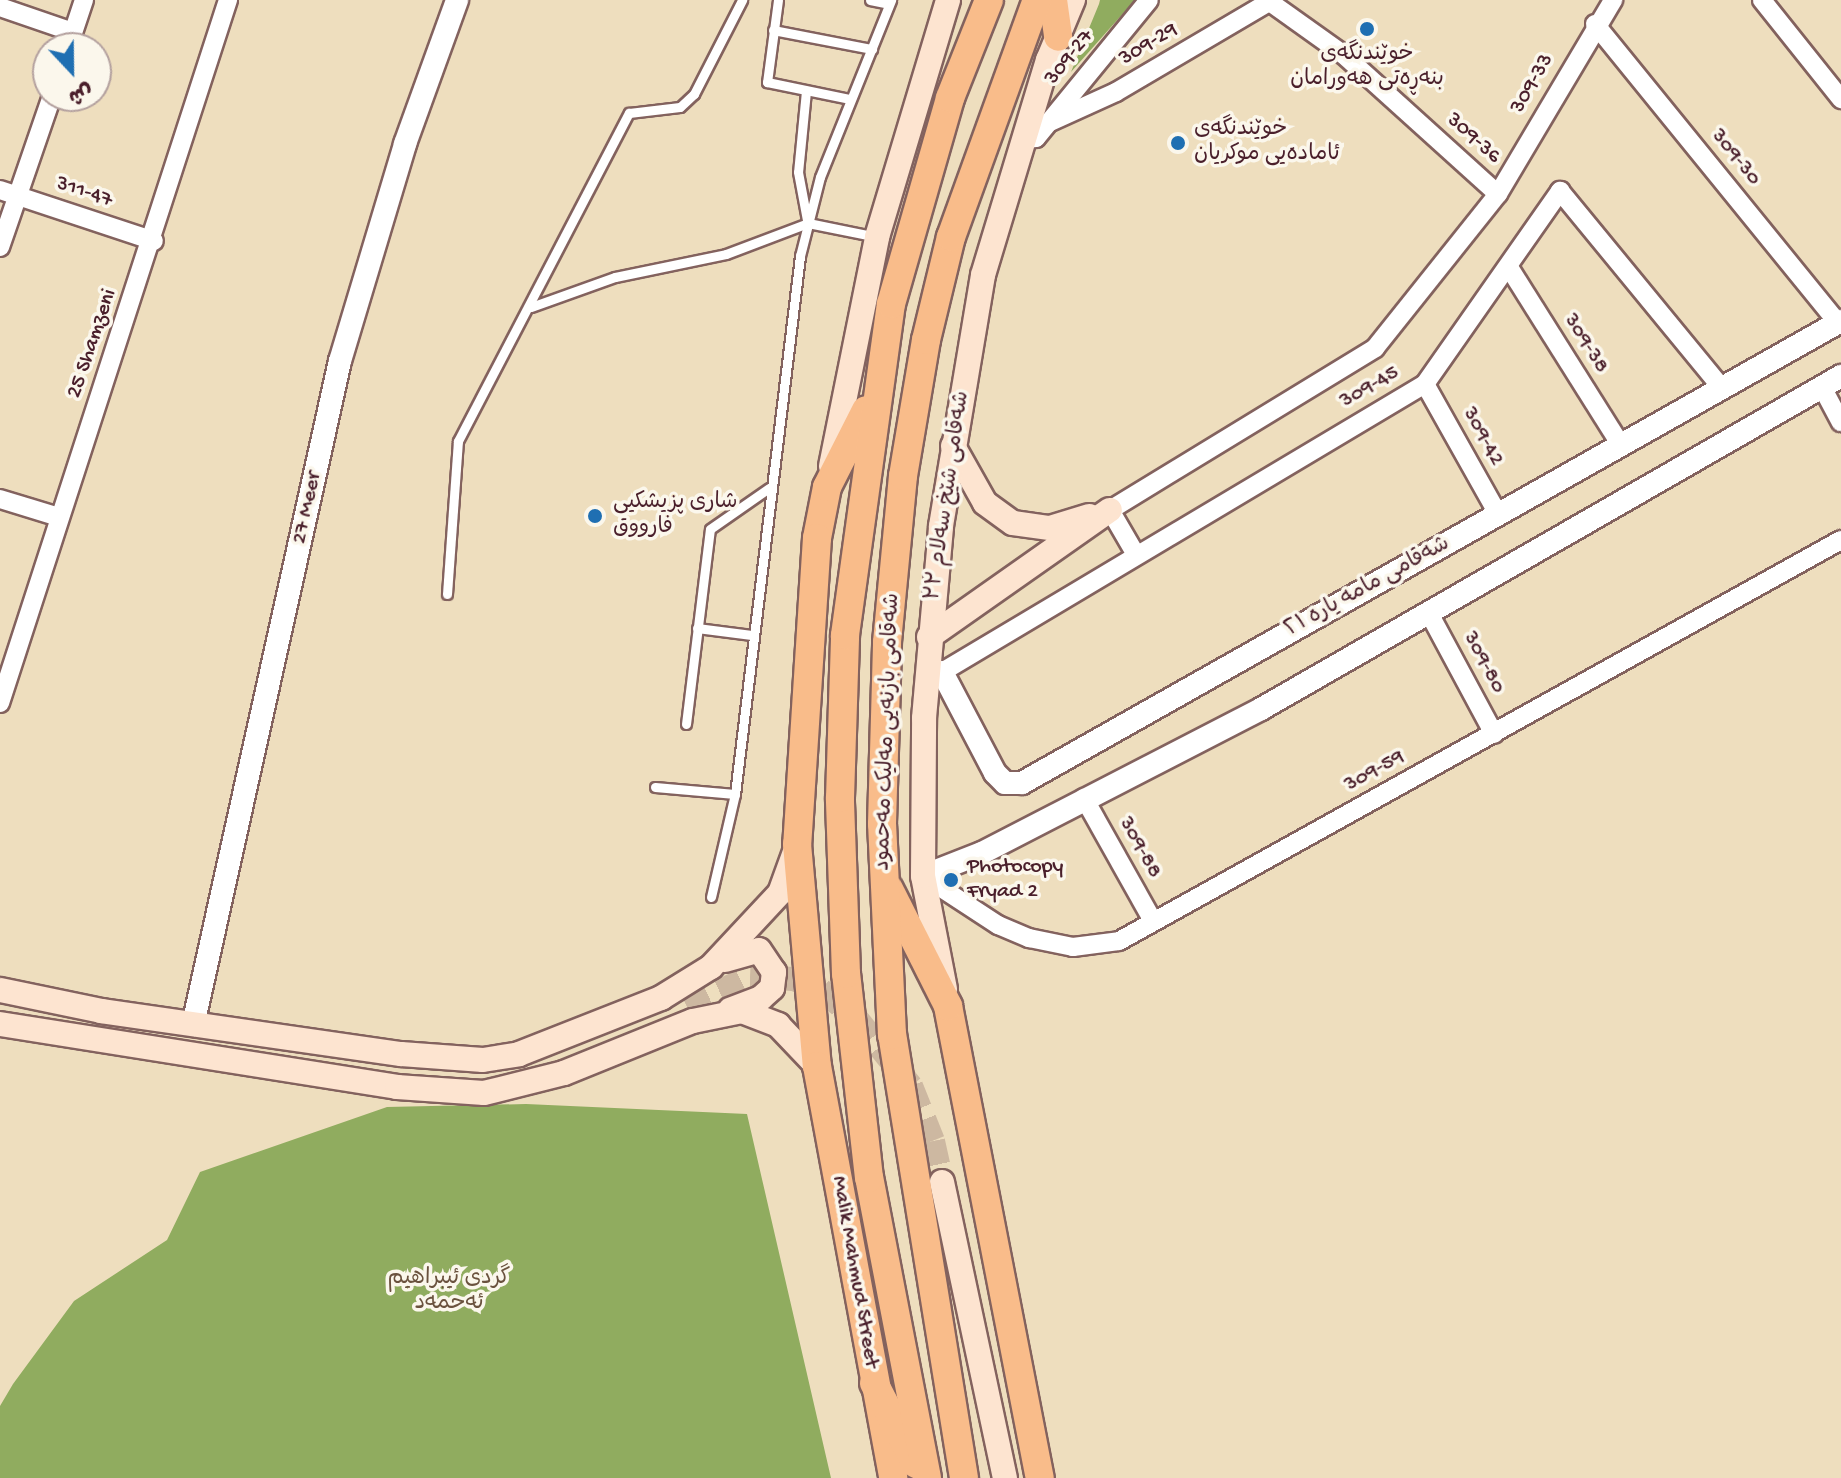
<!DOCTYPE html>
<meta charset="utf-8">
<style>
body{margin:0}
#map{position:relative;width:1841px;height:1478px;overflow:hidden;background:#eedebe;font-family:"Gochi Hand","Playpen Sans Arabic",sans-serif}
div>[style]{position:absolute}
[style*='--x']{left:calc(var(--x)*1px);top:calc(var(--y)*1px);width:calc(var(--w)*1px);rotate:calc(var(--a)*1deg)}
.forest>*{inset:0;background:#90ac5f}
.secondary-tunnel>*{height:24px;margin-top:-12px;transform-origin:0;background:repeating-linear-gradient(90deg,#cdb8a1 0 24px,transparent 0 36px)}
.roads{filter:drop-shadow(2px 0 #83625e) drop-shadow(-2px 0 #83625e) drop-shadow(0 2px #83625e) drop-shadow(0 -2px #83625e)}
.service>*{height:9px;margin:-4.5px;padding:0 4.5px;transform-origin:4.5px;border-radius:4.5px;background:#fff}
.minor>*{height:18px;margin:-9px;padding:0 9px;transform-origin:9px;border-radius:9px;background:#fff}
.tertiary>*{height:22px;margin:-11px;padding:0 11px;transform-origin:11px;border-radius:11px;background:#fff}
.secondary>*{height:24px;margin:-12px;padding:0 12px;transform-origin:12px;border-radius:12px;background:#fde4d0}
.primary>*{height:28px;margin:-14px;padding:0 14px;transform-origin:14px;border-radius:14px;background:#f9bc8a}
.trunk>*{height:28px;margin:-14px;padding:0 14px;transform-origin:14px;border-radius:14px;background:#f9bc8a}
.dots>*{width:22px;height:22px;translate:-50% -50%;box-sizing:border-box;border:4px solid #fbf7ec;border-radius:50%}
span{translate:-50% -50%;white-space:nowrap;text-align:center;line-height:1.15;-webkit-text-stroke:7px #fbf7ec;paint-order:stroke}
.street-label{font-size:22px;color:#4a1f2b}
.poi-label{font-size:22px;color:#4a1f2b}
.left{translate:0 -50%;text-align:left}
.park-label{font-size:22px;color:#6a523e}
.north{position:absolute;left:32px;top:32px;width:80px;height:80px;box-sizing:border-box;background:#fbf7ec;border:2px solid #b4a19f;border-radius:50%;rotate:158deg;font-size:22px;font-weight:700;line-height:32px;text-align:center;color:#4a1f2b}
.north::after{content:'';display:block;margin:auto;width:28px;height:36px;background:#1f6fb2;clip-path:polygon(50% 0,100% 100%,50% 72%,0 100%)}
</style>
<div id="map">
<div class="forest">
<i style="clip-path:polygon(1100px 0,1135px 0,1071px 72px,1099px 4px)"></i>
<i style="clip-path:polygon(526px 1104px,747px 1114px,831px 1478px,0 1478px,0 1406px,13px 1384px,74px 1301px,167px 1240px,200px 1172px,387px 1107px)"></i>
</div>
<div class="secondary-tunnel">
<i style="--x:687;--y:1007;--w:70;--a:-25.5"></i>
<i style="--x:750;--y:977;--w:44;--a:2.6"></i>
<i style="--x:794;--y:979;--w:29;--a:22"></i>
<i style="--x:821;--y:990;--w:46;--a:38.9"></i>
<i style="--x:857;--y:1019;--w:86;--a:51.1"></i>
<i style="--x:911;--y:1086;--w:59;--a:68.2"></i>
<i style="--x:933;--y:1141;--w:42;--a:77.6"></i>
</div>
<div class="roads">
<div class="service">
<i style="--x:778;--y:0;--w:83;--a:97.6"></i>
<i style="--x:767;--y:82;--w:85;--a:11.6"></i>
<i style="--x:870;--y:0;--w:19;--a:12"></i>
<i style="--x:773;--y:30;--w:101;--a:10.9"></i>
<i style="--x:806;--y:91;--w:81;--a:95.6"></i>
<i style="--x:798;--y:172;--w:49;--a:79.4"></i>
<i style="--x:531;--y:307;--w:89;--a:-19.7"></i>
<i style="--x:615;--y:277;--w:113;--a:-11.7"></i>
<i style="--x:726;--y:254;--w:88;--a:-20.7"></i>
<i style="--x:808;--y:223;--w:70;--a:11.5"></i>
<i style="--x:447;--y:594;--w:153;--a:-85.9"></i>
<i style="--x:458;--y:441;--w:370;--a:-62.5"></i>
<i style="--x:629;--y:113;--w:51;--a:-6.7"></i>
<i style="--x:680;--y:107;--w:19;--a:-43"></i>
<i style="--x:694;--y:94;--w:106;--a:-62.9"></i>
<i style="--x:697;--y:628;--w:55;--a:7.3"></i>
<i style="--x:686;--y:724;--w:196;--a:-83"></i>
<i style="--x:710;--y:529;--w:72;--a:-34.8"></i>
<i style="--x:655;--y:787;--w:80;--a:5"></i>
<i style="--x:711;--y:897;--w:106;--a:-76.9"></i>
<i style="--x:735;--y:794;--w:542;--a:-83.11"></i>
<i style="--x:800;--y:256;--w:81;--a:-75.8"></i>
<i style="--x:820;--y:177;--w:191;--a:-68.1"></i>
</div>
<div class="minor">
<i style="--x:1267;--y:0;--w:95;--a:35.5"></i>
<i style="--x:1344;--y:55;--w:207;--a:42.1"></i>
<i style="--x:1762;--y:0;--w:127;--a:51.4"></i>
<i style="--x:0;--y:7;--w:77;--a:18.9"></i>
<i style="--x:1595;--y:24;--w:385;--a:50.9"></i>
<i style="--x:68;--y:48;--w:51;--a:-71.6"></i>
<i style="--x:1050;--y:122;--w:72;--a:-24.4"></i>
<i style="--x:1116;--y:92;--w:178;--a:-30.5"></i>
<i style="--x:1025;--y:139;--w:11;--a:-5"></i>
<i style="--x:1036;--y:138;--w:178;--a:-50.7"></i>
<i style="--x:0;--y:190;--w:162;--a:18.3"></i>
<i style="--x:0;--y:247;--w:160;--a:-71"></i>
<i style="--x:1510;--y:269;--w:208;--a:57.8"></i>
<i style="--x:1425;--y:384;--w:149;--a:60.7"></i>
<i style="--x:1822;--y:387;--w:40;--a:62"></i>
<i style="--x:0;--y:499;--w:62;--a:17"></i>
<i style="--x:1135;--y:553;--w:50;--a:-120.2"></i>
<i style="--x:1110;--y:510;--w:311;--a:-31.4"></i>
<i style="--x:1375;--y:348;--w:197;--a:-51.4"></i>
<i style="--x:1498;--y:194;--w:226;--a:-59.3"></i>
<i style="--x:1430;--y:615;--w:135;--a:61.7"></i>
<i style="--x:932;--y:678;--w:574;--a:-30.81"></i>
<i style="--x:1425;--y:384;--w:236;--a:-55"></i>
<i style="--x:1560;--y:191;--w:255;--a:50.6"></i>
<i style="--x:0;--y:703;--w:739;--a:-72.03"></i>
<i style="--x:1084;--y:798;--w:141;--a:60.7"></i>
<i style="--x:923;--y:876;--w:90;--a:33.2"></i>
<i style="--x:998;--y:925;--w:34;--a:23"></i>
<i style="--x:1029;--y:938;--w:45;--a:11.6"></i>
<i style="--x:1073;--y:947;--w:46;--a:-7.4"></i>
<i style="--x:1119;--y:941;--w:826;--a:-29.05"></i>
</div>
<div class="tertiary">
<i style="--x:942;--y:672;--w:114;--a:62.3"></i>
<i style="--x:995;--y:773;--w:14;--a:45"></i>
<i style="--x:1005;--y:783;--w:17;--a:0"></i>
<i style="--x:1022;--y:783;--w:940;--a:-29.43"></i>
<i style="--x:923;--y:876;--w:63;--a:-21.3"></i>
<i style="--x:982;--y:853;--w:314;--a:-27.3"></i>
<i style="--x:1261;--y:709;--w:669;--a:-29.86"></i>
<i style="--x:193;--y:1025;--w:680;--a:-77.52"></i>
<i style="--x:340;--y:361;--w:227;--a:-73.3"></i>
<i style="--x:405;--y:144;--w:153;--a:-70.1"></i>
</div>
<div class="secondary">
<i style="--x:953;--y:446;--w:65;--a:60.7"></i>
<i style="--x:985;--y:503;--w:34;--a:36"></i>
<i style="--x:1013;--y:523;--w:37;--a:8"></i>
<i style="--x:1050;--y:528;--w:41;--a:-17.1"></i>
<i style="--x:831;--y:466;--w:234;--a:-78.6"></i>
<i style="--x:877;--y:237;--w:247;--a:-73.3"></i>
<i style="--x:929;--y:637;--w:221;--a:-35.1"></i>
<i style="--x:725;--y:960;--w:35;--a:-16"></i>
<i style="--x:759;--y:950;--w:27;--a:56"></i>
<i style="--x:774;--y:972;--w:16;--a:97"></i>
<i style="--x:772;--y:988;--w:15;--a:138"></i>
<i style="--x:761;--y:998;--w:33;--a:159"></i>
<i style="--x:945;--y:989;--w:115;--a:-101"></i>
<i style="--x:923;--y:876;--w:158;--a:-89.6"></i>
<i style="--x:924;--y:718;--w:193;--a:-84.9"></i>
<i style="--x:941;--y:526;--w:254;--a:-80.5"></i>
<i style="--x:983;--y:275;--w:225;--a:-73.2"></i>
<i style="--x:1048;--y:60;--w:65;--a:-67.4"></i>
<i style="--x:0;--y:990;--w:103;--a:11.7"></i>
<i style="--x:101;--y:1011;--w:303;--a:8.2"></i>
<i style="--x:401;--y:1054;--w:82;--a:4.2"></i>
<i style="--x:483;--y:1060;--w:36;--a:-9"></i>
<i style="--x:519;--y:1054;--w:153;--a:-21.5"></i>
<i style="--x:661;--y:998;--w:59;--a:-31.8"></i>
<i style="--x:711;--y:967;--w:101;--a:-47"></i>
<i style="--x:780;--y:893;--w:50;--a:-70.1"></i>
<i style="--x:0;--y:1024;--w:402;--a:9"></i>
<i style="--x:397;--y:1087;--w:87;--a:3.9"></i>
<i style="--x:484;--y:1093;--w:82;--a:-14"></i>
<i style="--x:564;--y:1073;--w:139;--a:-22"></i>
<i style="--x:693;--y:1021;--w:50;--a:-11.5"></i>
<i style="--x:742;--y:1011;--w:39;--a:21"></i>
<i style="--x:778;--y:1025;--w:57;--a:46.4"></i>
<i style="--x:942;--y:1182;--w:303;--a:78"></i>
</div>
<div class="primary">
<i style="--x:827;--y:487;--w:52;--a:101.1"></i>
<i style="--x:817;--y:538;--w:307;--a:93.7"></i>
<i style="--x:797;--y:844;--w:223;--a:84.9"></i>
<i style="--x:817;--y:1066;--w:419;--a:79.5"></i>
<i style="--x:948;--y:1006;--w:481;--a:79"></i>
</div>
<div class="trunk">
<i style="--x:1053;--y:0;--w:37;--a:82"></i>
<i style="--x:827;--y:487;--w:86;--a:-63.1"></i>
<i style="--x:889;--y:889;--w:131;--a:63.2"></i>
<i style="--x:874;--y:1383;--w:91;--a:62.6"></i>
<i style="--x:927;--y:1478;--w:306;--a:-100.9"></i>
<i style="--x:869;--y:1178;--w:205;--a:-96.4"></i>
<i style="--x:846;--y:974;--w:176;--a:-92"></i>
<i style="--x:840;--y:798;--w:163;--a:-88.2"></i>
<i style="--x:845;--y:635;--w:334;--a:-82.1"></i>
<i style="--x:891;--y:304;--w:214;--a:-74"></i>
<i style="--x:950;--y:98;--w:105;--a:-68.3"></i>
<i style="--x:964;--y:1478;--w:449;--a:-99.2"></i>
<i style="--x:892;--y:1035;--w:211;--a:-92.7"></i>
<i style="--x:882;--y:824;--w:182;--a:-88.4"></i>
<i style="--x:887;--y:642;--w:167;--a:-84.5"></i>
<i style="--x:903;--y:476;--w:138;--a:-80.4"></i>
<i style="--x:926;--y:340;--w:106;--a:-76.4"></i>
<i style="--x:951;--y:237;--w:252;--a:-70.1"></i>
</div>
</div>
<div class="dots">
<i style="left:1367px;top:29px;background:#1f6fb2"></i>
<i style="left:1178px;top:143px;background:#1f6fb2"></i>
<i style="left:595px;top:516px;background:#1f6fb2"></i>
<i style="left:951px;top:880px;background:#1f6fb2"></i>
</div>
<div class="street-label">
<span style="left:1149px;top:45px;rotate:-31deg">309-29</span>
<span style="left:1070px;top:58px;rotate:-51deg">309-27</span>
<span style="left:1533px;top:84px;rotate:-60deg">309-33</span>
<span style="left:1473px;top:139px;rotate:42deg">309-36</span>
<span style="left:1735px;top:158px;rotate:51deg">309-30</span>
<span style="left:84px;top:193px;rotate:19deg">311-47</span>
<span style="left:93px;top:344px;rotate:-71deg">25 Shamzeni</span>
<span style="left:1585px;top:344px;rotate:58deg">309-38</span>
<span style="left:1370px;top:388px;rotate:-30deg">309-45</span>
<span style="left:1482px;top:437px;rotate:61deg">309-42</span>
<span style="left:949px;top:496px;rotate:-82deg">شەقامی شێخ سەلام ٣٣</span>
<span style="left:308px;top:508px;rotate:-78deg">27 Meer</span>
<span style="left:1368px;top:588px;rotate:-29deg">شەقامی مامە یارە ٢١</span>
<span style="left:1483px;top:663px;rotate:62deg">309-80</span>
<span style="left:889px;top:732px;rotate:-88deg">شەقامی بازنەیی مەلیک مەحمود</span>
<span style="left:1375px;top:772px;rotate:-29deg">309-59</span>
<span style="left:1139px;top:848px;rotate:61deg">309-88</span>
<span style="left:854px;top:1272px;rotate:80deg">Malik Mahmud Street</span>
</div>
<div class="poi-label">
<span style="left:1367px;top:68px">خوێندنگەی<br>بنەڕەتی هەورامان</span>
<span class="left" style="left:1194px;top:143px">خوێندنگەی<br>ئامادەیی موکریان</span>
<span class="left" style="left:613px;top:516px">شاری پزیشکیی<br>فارووق</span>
<span class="left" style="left:967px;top:880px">Photocopy<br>Fryad 2</span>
</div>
<div class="park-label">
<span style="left:449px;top:1292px">گردی ئیبراھیم<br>ئەحمەد</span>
</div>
<div class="north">ش</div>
</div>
